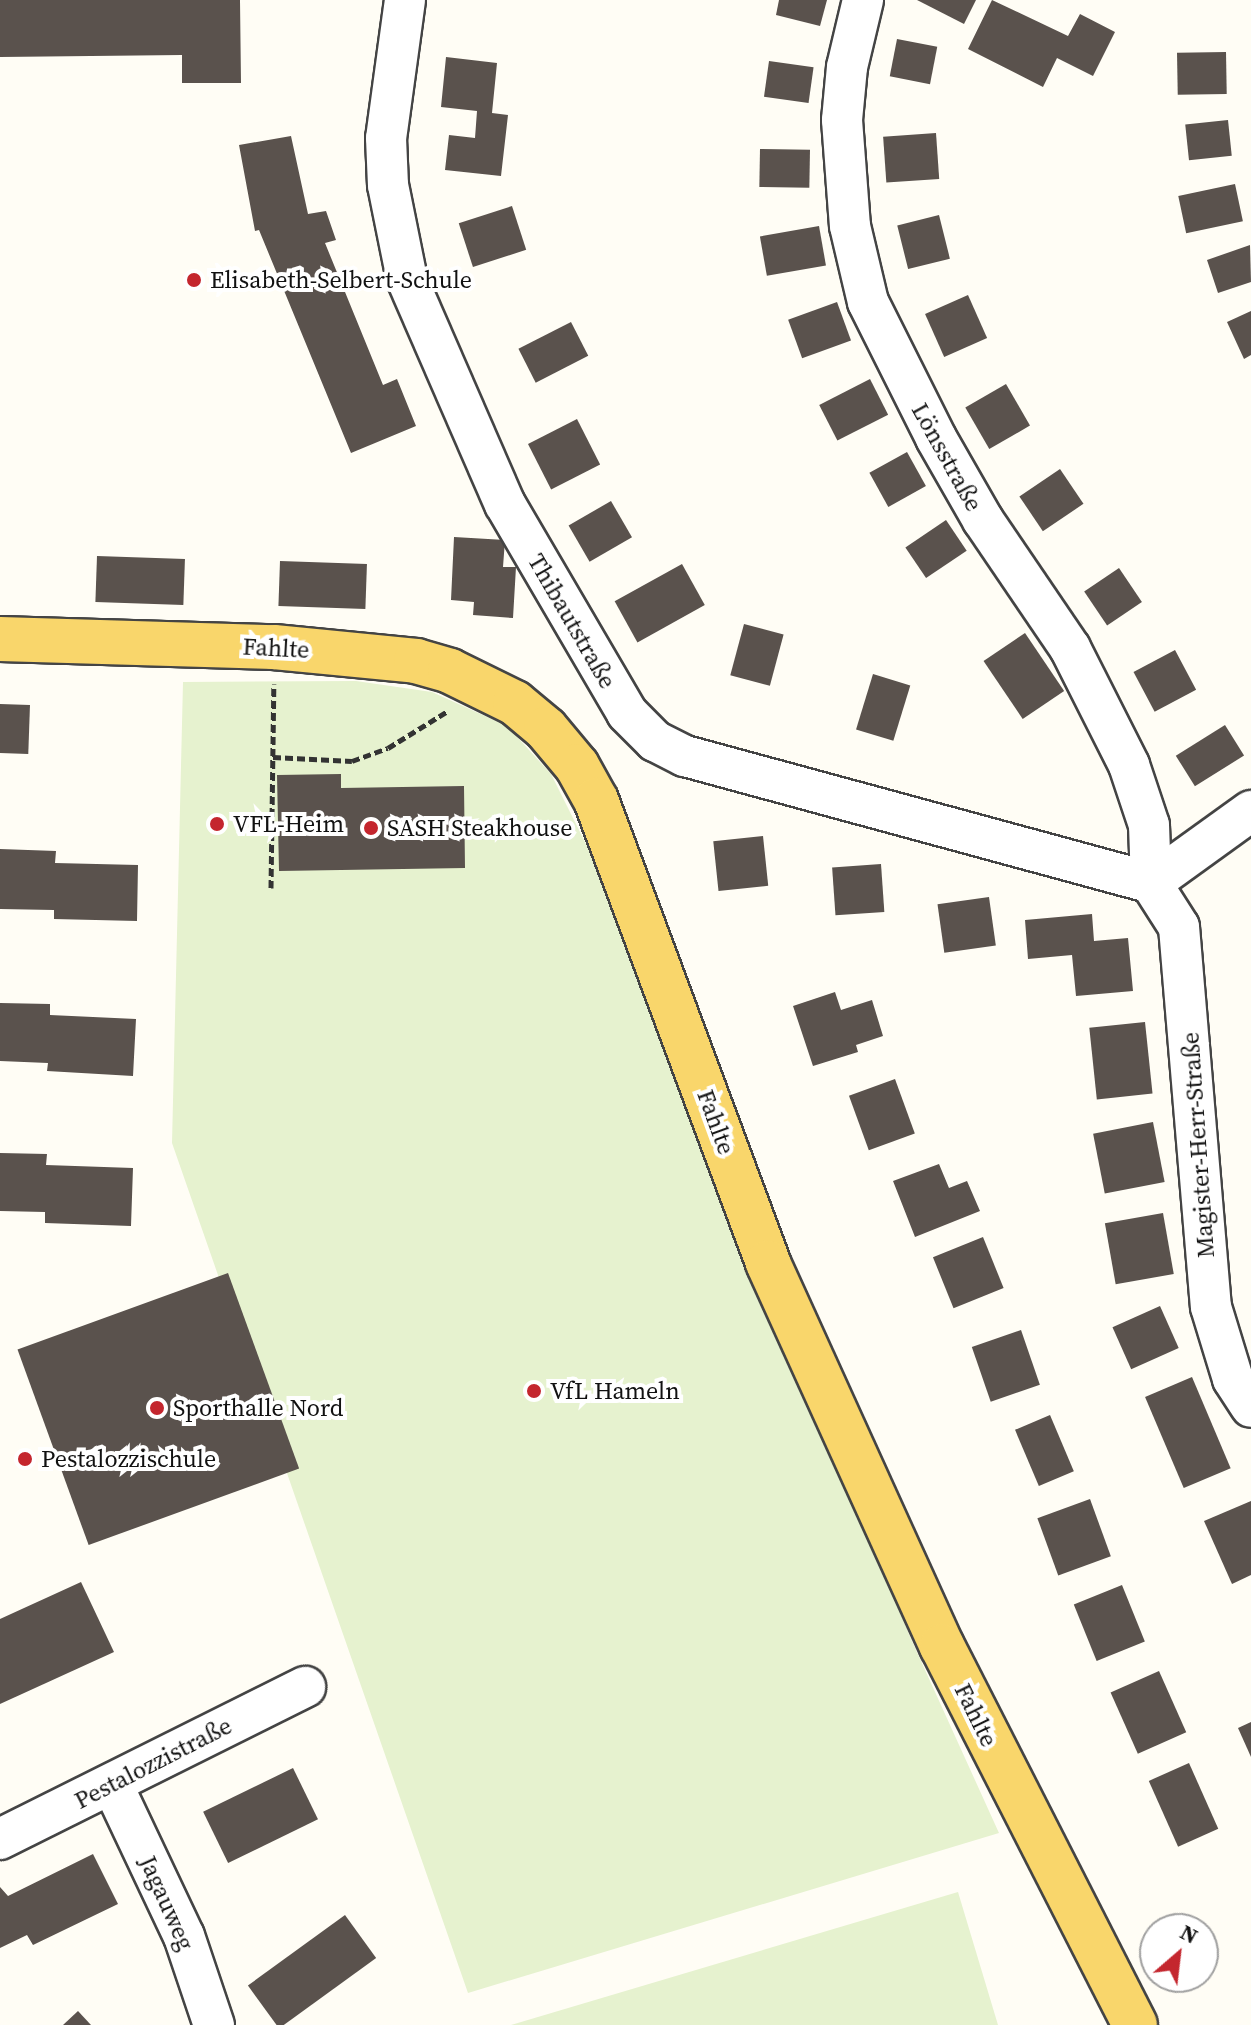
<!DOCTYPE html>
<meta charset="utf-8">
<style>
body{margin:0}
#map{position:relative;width:1251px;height:2025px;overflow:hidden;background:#fffdf5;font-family:"Source Serif 4",serif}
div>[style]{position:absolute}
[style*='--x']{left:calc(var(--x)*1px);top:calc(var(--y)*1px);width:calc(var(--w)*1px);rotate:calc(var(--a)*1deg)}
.pitch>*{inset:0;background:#e6f2cf}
.building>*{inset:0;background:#5a524d;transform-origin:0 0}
.path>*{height:5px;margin-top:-2.5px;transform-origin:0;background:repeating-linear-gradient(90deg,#333 0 8px,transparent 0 12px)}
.roads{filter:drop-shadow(2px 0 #444) drop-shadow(-2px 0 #444) drop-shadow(0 2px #444) drop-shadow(0 -2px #444)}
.minor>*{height:40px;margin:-20px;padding:0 20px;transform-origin:20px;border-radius:20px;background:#fff}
.major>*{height:44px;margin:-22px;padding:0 22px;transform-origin:22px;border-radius:22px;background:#f9d66b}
.dots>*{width:22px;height:22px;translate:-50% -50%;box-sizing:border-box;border:4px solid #fff;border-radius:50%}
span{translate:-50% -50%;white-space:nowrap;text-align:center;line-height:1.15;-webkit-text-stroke:8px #fff;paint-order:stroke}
.poi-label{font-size:24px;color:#111}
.left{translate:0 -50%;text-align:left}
.street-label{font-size:24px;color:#111}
.north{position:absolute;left:1139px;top:1913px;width:80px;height:80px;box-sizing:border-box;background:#fff;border:2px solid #a0a0a0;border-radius:50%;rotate:28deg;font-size:22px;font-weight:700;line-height:32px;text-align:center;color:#111}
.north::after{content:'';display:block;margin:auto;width:28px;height:36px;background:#c4262e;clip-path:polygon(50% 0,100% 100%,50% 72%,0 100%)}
</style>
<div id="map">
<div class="pitch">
<i style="clip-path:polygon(356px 681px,432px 692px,507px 726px,551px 774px,591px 854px,911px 1639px,999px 1833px,468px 1993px,172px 1143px,183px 682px)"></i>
<i style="clip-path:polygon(958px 1892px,998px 2025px,511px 2025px)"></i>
</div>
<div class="building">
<i style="clip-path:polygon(0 0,240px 0,241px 83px,182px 83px,182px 55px,0 57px)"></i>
<i style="clip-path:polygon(779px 0,827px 0,820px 26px,776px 15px)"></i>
<i style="clip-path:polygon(917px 0,976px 0,964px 24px)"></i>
<i style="clip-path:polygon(992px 0,1068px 36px,1080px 14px,1115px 32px,1093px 76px,1057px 58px,1043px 87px,968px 49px)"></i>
<i style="left:897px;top:39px;width:41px;height:38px;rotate:11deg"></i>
<i style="left:1226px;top:52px;width:42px;height:49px;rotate:89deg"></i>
<i style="clip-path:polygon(446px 57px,497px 63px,492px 113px,508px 115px,501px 176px,445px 170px,449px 135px,475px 138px,477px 111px,441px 107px)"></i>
<i style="left:769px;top:61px;width:45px;height:36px;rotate:8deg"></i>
<i style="left:1228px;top:120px;width:36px;height:43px;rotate:84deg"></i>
<i style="left:936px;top:133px;width:46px;height:53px;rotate:86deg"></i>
<i style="clip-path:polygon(291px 136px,308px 214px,326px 211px,336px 240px,325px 243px,383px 385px,397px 379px,416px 426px,351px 453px,259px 230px,255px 231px,239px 145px)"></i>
<i style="left:760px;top:149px;width:50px;height:38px;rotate:1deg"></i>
<i style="left:1235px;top:184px;width:38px;height:58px;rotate:78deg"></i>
<i style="left:512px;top:206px;width:46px;height:56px;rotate:72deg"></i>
<i style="left:939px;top:215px;width:45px;height:43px;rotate:76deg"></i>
<i style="left:819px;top:226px;width:40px;height:60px;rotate:80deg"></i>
<i style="clip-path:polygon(1250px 245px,1251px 282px,1218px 293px,1207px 260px)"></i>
<i style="left:968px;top:295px;width:47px;height:47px;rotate:66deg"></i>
<i style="left:837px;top:302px;width:41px;height:52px;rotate:70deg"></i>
<i style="clip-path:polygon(1251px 311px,1251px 355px,1244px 359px,1227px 322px)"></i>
<i style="left:571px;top:322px;width:38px;height:59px;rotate:63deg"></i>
<i style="left:870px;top:379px;width:40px;height:57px;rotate:63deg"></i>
<i style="left:1006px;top:384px;width:48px;height:47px;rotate:60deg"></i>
<i style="left:577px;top:419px;width:51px;height:55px;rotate:63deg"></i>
<i style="left:907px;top:452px;width:39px;height:43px;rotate:61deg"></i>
<i style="left:1060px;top:469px;width:42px;height:49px;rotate:56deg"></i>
<i style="left:611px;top:501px;width:42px;height:49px;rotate:60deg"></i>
<i style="left:946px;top:520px;width:37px;height:49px;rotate:56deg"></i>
<i style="clip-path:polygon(454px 537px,505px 540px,503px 567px,516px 567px,513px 618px,473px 615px,474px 602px,451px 600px)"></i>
<i style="left:97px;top:556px;width:88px;height:46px;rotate:2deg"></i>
<i style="left:280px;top:561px;width:87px;height:45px;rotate:2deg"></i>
<i style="left:682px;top:564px;width:47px;height:77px;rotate:61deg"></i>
<i style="left:1119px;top:568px;width:41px;height:42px;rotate:56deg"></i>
<i style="left:744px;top:624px;width:41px;height:53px;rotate:15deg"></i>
<i style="left:1025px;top:633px;width:70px;height:50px;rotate:56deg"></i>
<i style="left:1175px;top:650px;width:45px;height:47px;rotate:62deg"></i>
<i style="left:873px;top:674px;width:39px;height:58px;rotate:17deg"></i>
<i style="left:0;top:704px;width:30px;height:49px;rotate:2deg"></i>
<i style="left:1225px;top:725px;width:36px;height:58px;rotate:58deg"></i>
<i style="clip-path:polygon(341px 774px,341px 788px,464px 786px,465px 868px,279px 871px,277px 775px)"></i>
<i style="left:763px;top:836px;width:50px;height:50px;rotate:84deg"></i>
<i style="clip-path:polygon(0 849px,56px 851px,55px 863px,138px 865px,137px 921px,54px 919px,54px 910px,0 909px)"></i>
<i style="left:881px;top:864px;width:48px;height:49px;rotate:86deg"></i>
<i style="left:989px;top:897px;width:49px;height:52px;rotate:82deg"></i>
<i style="clip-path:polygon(1092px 914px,1094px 941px,1128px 938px,1133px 991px,1076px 996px,1072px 955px,1028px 959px,1025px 920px)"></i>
<i style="clip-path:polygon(835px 992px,841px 1010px,872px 1000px,883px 1036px,856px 1045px,858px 1052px,813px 1066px,793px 1006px)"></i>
<i style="clip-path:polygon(0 1003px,50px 1004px,50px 1015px,136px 1019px,133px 1076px,47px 1071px,48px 1063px,0 1061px)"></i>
<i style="left:1145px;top:1022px;width:72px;height:56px;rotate:84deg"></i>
<i style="left:895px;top:1079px;width:58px;height:49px;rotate:70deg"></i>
<i style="left:1153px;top:1122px;width:61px;height:61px;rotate:79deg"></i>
<i style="clip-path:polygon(0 1153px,47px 1154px,46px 1165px,133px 1168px,131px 1226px,45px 1223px,45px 1212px,0 1211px)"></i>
<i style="clip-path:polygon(939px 1164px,949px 1188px,967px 1181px,980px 1211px,915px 1237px,893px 1181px)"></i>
<i style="left:1163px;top:1213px;width:62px;height:59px;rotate:80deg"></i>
<i style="left:983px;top:1237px;width:55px;height:54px;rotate:68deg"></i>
<i style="left:228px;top:1273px;width:208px;height:224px;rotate:70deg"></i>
<i style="left:1160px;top:1306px;width:46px;height:52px;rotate:66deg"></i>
<i style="left:1021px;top:1330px;width:58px;height:52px;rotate:71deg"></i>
<i style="left:1192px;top:1377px;width:99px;height:51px;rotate:67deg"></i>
<i style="left:1050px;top:1415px;width:61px;height:38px;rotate:67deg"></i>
<i style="left:1090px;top:1499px;width:61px;height:56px;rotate:70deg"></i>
<i style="clip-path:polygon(1251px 1501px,1251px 1575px,1232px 1584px,1204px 1521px)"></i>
<i style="clip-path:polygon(81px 1582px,114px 1652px,0 1704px,0 1619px)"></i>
<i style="left:1122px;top:1585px;width:61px;height:52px;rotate:68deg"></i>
<i style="left:1159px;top:1671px;width:67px;height:53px;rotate:66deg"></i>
<i style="clip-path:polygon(1251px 1722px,1251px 1757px,1238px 1728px)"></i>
<i style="left:1189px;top:1763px;width:72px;height:44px;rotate:66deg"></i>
<i style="left:293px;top:1768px;width:57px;height:100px;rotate:64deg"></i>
<i style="clip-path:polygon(93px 1854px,118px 1904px,33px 1945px,27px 1935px,0 1948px,0 1887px,8px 1896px)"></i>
<i style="left:345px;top:1915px;width:53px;height:120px;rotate:54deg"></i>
<i style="clip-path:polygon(78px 2011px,91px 2025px,63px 2025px)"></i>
</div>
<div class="path">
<i style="--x:273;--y:757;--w:79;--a:2.9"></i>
<i style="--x:352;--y:761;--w:38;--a:-20"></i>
<i style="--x:388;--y:748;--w:70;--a:-31.7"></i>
<i style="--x:271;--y:888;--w:204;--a:-89.2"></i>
</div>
<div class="roads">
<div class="minor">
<i style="--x:405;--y:0;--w:139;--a:97.8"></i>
<i style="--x:386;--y:138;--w:47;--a:87.6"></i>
<i style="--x:388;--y:185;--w:96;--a:78.6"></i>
<i style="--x:407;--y:279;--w:245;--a:66.5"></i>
<i style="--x:505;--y:504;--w:242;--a:59.7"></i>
<i style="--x:627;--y:713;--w:40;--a:45"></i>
<i style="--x:655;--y:741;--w:34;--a:27"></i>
<i style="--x:685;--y:756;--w:483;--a:15.2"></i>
<i style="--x:863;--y:0;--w:69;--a:103.4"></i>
<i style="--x:847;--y:67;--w:53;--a:95.4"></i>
<i style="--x:842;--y:120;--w:106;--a:85.7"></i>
<i style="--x:850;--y:226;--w:78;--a:76.7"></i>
<i style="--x:868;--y:302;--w:152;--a:63.4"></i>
<i style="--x:936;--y:438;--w:95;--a:60.2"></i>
<i style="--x:983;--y:520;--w:155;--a:55.8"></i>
<i style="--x:1070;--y:648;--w:131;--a:63.2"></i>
<i style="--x:1129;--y:765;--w:63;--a:71.6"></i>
<i style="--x:1149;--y:825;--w:58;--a:88"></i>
<i style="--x:1151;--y:883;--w:52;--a:57.5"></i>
<i style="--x:1179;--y:927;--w:381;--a:85.2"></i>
<i style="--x:1211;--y:1307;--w:75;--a:73"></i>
<i style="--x:1233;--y:1379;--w:33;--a:57"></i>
<i style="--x:1151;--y:883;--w:123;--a:-35.8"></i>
<i style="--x:112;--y:1784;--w:168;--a:64.7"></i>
<i style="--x:184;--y:1936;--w:94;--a:71.4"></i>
<i style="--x:0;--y:1839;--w:341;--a:-26.5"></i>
</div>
<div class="major">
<i style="--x:0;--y:639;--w:274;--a:1.7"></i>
<i style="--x:274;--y:647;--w:143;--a:5.6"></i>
<i style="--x:416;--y:661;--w:35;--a:16"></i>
<i style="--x:450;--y:671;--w:72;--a:26.2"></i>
<i style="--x:515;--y:703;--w:40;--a:40"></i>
<i style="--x:546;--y:729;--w:48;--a:50"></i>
<i style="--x:577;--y:766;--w:39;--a:61"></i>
<i style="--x:596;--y:800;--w:494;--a:69.6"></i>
<i style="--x:768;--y:1263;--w:421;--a:65.6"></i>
<i style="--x:942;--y:1646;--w:425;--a:63"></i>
</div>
</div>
<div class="dots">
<i style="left:194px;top:280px;background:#c4262e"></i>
<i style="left:217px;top:824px;background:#c4262e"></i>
<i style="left:371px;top:828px;background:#c4262e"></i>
<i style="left:534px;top:1391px;background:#c4262e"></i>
<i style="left:157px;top:1408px;background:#c4262e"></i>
<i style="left:25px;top:1459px;background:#c4262e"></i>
</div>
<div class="poi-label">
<span class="left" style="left:210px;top:280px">Elisabeth-Selbert-Schule</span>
<span class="left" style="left:233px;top:824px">VFL-Heim</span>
<span class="left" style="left:387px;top:828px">SASH Steakhouse</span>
<span class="left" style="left:550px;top:1391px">VfL Hameln</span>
<span class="left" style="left:173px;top:1408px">Sporthalle Nord</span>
<span class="left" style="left:41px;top:1459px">Pestalozzischule</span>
</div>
<div class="street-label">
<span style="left:947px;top:457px;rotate:61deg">Lönsstraße</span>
<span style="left:572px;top:621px;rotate:60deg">Thibautstraße</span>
<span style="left:276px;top:648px;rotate:3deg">Fahlte</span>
<span style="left:716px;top:1122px;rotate:70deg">Fahlte</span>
<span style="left:1198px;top:1145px;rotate:-94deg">Magister-Herr-Straße</span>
<span style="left:976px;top:1715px;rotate:64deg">Fahlte</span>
<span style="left:153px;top:1763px;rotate:-27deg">Pestalozzistraße</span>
<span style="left:167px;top:1903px;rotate:66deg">Jagauweg</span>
</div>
<div class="north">N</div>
</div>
